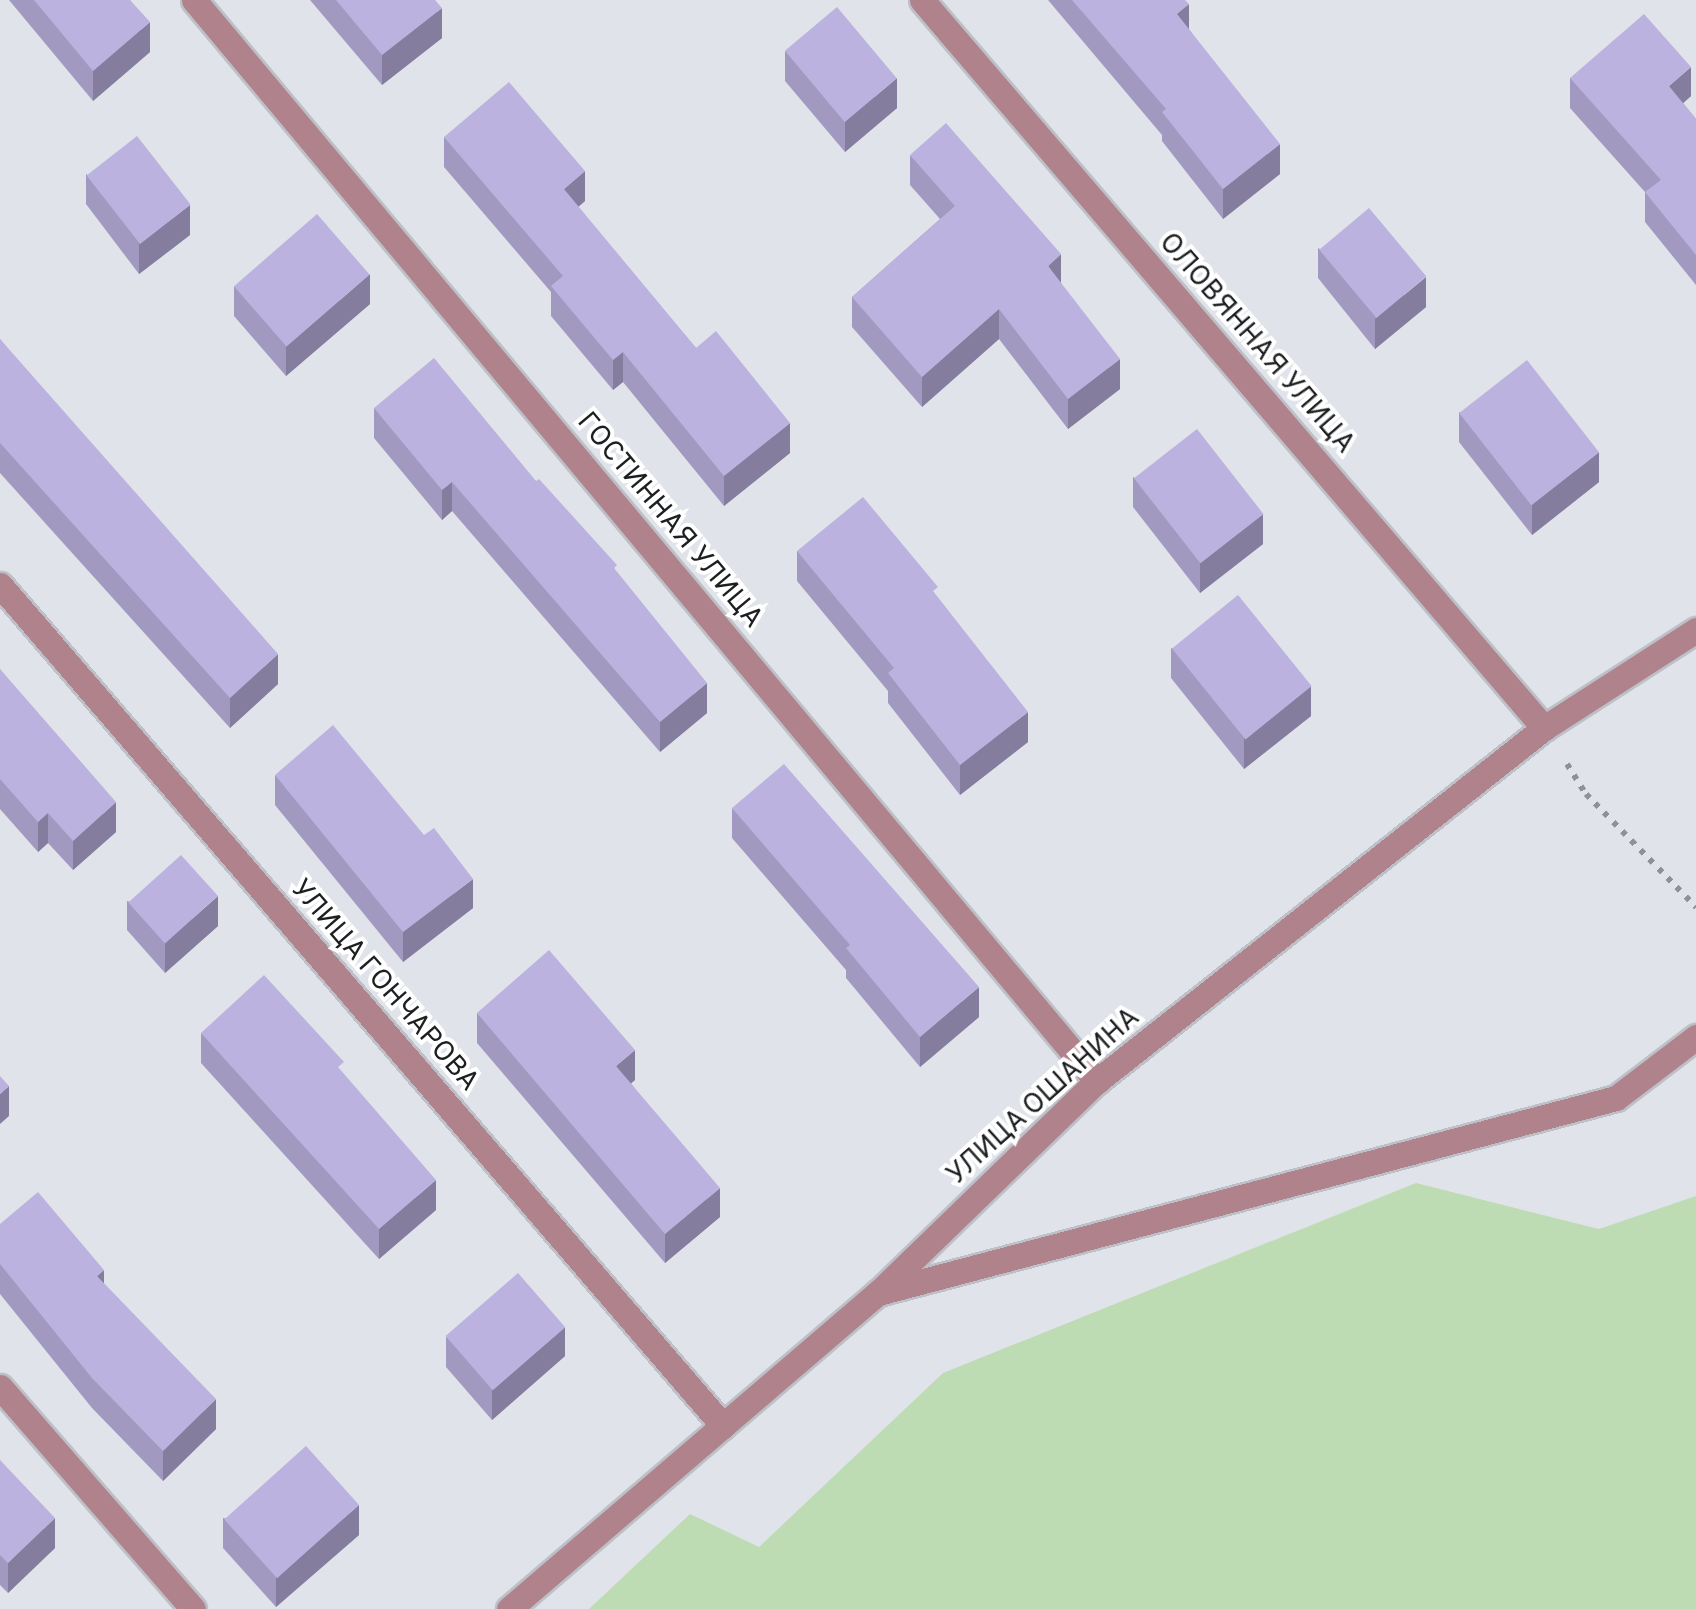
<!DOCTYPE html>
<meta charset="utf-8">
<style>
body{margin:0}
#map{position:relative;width:1696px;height:1609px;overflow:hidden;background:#e0e3ea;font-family:Overpass,sans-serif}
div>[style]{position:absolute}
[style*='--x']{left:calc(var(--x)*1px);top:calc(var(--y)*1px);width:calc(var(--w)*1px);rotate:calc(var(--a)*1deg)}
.green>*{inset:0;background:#bddcb3}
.path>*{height:6px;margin-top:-3px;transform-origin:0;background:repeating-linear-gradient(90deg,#8e9196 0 5px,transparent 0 13px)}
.roads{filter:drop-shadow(2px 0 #bdc0c6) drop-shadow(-2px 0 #bdc0c6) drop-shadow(0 2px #bdc0c6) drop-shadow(0 -2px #bdc0c6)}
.service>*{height:25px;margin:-12.5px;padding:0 12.5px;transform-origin:12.5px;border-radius:12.5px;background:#af828c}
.minor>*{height:25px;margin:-12.5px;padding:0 12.5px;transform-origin:12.5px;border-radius:12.5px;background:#af828c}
.wall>*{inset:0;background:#a299c1}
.shaded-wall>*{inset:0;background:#847d9d}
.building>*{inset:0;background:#bcb2e0;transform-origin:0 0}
span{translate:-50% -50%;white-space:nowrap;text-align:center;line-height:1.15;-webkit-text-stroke:8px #fff;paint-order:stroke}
.street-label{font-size:28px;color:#1c1e20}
</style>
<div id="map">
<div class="green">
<i style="clip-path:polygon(1416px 1183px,1599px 1229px,1696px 1196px,1696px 1609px,589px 1609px,690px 1514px,759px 1547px,943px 1373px)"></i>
</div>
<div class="path">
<i style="--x:1567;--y:764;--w:36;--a:58"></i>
<i style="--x:1586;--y:794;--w:158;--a:45.8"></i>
</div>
<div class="roads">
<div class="service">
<i style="--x:878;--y:1293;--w:763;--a:-14.8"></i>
<i style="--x:1616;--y:1098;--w:101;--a:-37.3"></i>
</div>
<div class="minor">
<i style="--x:194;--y:0;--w:1409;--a:50.13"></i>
<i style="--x:922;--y:0;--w:958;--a:49.49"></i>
<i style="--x:0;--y:585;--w:1109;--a:49.31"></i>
<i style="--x:0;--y:1387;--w:294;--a:49"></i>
<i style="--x:509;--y:1609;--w:486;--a:-40.6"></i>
<i style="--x:878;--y:1293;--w:305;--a:-44.1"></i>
<i style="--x:1097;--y:1081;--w:570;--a:-38.3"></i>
<i style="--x:1544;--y:728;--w:181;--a:-32.8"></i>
</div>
</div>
<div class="wall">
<i style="clip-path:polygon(9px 0,130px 0,150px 52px,93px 101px)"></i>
<i style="clip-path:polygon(310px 0,435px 0,442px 38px,382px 85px)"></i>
<i style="clip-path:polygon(1048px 0,1185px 0,1189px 29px,1280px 174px,1223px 219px,1162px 141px,1162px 135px)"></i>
<i style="clip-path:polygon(785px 51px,897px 108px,845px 152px,785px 81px)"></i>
<i style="clip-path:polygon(1570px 78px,1691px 96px,1683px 103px,1696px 119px,1696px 285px,1645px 222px,1645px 192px,1570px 108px)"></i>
<i style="clip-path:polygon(444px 137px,585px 201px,578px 207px,696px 348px,790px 453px,724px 506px,623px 382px,613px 390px,551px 316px,551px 292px,444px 167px)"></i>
<i style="clip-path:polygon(910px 155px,1061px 283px,1120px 389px,1068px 429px,999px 339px,922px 407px,852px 327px,852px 297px,940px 219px,910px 185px)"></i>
<i style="clip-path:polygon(86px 174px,190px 235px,139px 274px,86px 204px)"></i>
<i style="clip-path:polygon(1318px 248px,1426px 307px,1375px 349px,1318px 278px)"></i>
<i style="clip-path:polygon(234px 286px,370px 304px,286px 376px,234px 316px)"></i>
<i style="clip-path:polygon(0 339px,278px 684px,230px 728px,0 473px)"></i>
<i style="clip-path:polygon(374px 408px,536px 481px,707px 713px,660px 752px,452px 511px,442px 520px,374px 438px)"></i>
<i style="clip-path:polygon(1459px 412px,1599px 482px,1532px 535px,1459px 442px)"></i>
<i style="clip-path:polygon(1133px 477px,1263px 544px,1200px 593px,1133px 507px)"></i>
<i style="clip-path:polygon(797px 551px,938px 598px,1028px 742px,960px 795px,888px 703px,888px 691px,797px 581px)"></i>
<i style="clip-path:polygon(1171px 648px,1311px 716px,1244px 769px,1171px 678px)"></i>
<i style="clip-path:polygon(0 669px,116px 832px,73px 870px,48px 843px,38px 852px,0 809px)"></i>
<i style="clip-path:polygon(275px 775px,473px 908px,403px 962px,275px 805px)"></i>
<i style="clip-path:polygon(732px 808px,979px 1017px,920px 1067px,846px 978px,846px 970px,732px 838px)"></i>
<i style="clip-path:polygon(127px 901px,218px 926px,165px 973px,127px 930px)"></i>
<i style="clip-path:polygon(477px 1013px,635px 1080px,631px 1083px,720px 1217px,665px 1263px,477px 1043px)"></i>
<i style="clip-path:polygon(201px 1033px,436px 1210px,379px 1259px,201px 1063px)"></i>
<i style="clip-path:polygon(0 1224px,104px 1284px,216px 1429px,163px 1481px,92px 1408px,0 1294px)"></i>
<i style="clip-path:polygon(446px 1337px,565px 1356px,492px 1420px,446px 1367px)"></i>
<i style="clip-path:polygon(0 1460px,55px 1548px,8px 1593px,0 1585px)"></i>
<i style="clip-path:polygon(223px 1518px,359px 1535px,276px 1607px,223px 1548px)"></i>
</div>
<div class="shaded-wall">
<i style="clip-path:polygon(1189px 4px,1189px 34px,1177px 14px)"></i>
<i style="clip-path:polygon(442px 8px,442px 38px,382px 85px,382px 55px)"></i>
<i style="clip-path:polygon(150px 22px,150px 52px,93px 101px,93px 71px)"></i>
<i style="clip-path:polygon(1691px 67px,1691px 96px,1669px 116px,1669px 86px)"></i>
<i style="clip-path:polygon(897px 78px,897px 108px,845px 152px,845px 122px)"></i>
<i style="clip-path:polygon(1280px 144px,1280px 174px,1223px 219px,1223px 189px)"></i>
<i style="clip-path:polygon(585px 171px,585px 201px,564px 219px,564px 189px)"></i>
<i style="clip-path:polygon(190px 205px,190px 235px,139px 274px,139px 244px)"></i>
<i style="clip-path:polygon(1061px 254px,1061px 284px,1048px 266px)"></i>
<i style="clip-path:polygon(370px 274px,370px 304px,286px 376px,286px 347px)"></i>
<i style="clip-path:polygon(1426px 277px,1426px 307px,1375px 349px,1375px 319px)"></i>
<i style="clip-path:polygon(999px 309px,999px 339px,922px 407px,922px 377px)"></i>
<i style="clip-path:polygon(623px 352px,623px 382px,613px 390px,613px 360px)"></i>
<i style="clip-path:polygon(1120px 359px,1120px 389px,1068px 429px,1068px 399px)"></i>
<i style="clip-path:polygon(790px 423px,790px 453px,724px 506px,724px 476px)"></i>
<i style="clip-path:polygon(1599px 452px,1599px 482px,1532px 535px,1532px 505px)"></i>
<i style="clip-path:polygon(452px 482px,452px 511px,442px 520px,442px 490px)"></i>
<i style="clip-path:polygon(1263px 514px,1263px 544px,1200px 593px,1200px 563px)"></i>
<i style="clip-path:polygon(278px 654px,278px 684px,230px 728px,230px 698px)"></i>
<i style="clip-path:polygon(707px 683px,707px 713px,660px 752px,660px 722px)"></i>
<i style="clip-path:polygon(1311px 686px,1311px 716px,1244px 769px,1244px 739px)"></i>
<i style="clip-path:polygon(1028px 712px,1028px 742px,960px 795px,960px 765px)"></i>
<i style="clip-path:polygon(116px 802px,116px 832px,73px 870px,73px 841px)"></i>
<i style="clip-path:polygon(48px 813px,48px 843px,38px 852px,38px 822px)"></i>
<i style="clip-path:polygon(473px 879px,473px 908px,403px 962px,403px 932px)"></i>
<i style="clip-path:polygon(218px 896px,218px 926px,165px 973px,165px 943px)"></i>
<i style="clip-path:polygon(979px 987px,979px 1017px,920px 1067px,920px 1037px)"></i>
<i style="clip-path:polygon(635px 1050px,635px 1080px,616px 1096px,616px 1066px)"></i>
<i style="clip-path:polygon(9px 1086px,9px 1116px,0 1124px,0 1094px)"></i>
<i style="clip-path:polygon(436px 1180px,436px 1210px,379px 1259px,379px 1229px)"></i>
<i style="clip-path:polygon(720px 1188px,720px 1217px,665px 1263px,665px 1234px)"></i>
<i style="clip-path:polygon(104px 1270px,104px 1300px,97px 1276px)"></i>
<i style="clip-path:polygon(565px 1327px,565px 1356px,492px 1420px,492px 1390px)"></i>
<i style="clip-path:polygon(216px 1399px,216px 1429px,163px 1481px,163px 1451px)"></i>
<i style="clip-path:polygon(359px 1505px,359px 1535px,276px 1607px,276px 1577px)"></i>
<i style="clip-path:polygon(55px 1518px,55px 1548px,8px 1593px,8px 1563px)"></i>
</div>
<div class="building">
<i style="clip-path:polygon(34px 0,130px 0,150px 22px,93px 71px)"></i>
<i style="clip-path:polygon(336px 0,435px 0,442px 8px,382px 55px)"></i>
<i style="clip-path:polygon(1072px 0,1185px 0,1189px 4px,1177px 14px,1280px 144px,1223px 189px,1162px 112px,1166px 109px)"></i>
<i style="left:837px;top:7px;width:93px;height:68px;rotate:50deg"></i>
<i style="clip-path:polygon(1644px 14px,1691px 67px,1669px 86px,1696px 119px,1696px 255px,1645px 192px,1661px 180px,1570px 78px)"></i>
<i style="clip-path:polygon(509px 82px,585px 171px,564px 189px,696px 348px,716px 331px,790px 423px,724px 476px,623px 352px,613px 360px,551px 286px,563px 276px,444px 137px)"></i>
<i style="clip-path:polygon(946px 123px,1061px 254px,1048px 266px,1120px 359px,1068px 399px,999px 309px,922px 377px,852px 297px,955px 206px,910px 155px)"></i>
<i style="left:137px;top:136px;width:87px;height:64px;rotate:52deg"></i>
<i style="left:1369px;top:208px;width:89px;height:65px;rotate:50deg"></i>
<i style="left:317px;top:214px;width:80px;height:110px;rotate:49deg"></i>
<i style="clip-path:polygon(0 339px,278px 654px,230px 698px,0 443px)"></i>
<i style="clip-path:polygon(434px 358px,536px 481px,539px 479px,617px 565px,614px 568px,707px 683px,660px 722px,452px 482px,442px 490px,374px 408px)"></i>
<i style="left:1527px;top:360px;width:117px;height:86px;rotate:52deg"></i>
<i style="left:1197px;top:429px;width:108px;height:80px;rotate:52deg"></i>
<i style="clip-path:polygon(863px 497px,938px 587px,933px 591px,1028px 712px,960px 765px,888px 673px,894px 668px,797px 551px)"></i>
<i style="left:1238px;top:595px;width:117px;height:85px;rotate:51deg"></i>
<i style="clip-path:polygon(0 669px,116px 802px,73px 841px,48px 813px,38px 822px,0 779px)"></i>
<i style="clip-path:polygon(333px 725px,424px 835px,434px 828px,473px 879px,403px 932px,275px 775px)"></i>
<i style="clip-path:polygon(784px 764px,979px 987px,920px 1037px,846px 948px,850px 945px,732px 808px)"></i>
<i style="left:181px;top:855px;width:55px;height:71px;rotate:48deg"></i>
<i style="clip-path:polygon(549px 950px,635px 1050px,616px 1066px,720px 1188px,665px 1234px,477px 1013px)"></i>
<i style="clip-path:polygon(264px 975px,344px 1062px,338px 1067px,436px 1180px,379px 1229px,201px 1033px)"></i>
<i style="clip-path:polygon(0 1076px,9px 1086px,0 1094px)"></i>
<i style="clip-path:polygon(38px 1192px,104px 1270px,97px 1276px,216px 1399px,163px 1451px,92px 1378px,0 1264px,0 1224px)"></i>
<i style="left:518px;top:1273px;width:72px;height:96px;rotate:49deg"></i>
<i style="left:306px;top:1446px;width:79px;height:110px;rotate:48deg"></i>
<i style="clip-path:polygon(0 1460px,55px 1518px,8px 1563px,0 1555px)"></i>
</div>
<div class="street-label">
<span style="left:1256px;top:344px;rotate:49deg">ОЛОВЯННАЯ УЛИЦА</span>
<span style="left:669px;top:521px;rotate:50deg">ГОСТИННАЯ УЛИЦА</span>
<span style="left:384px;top:986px;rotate:49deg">УЛИЦА ГОНЧАРОВА</span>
<span style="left:1044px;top:1097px;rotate:-42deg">УЛИЦА ОШАНИНА</span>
</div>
</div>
